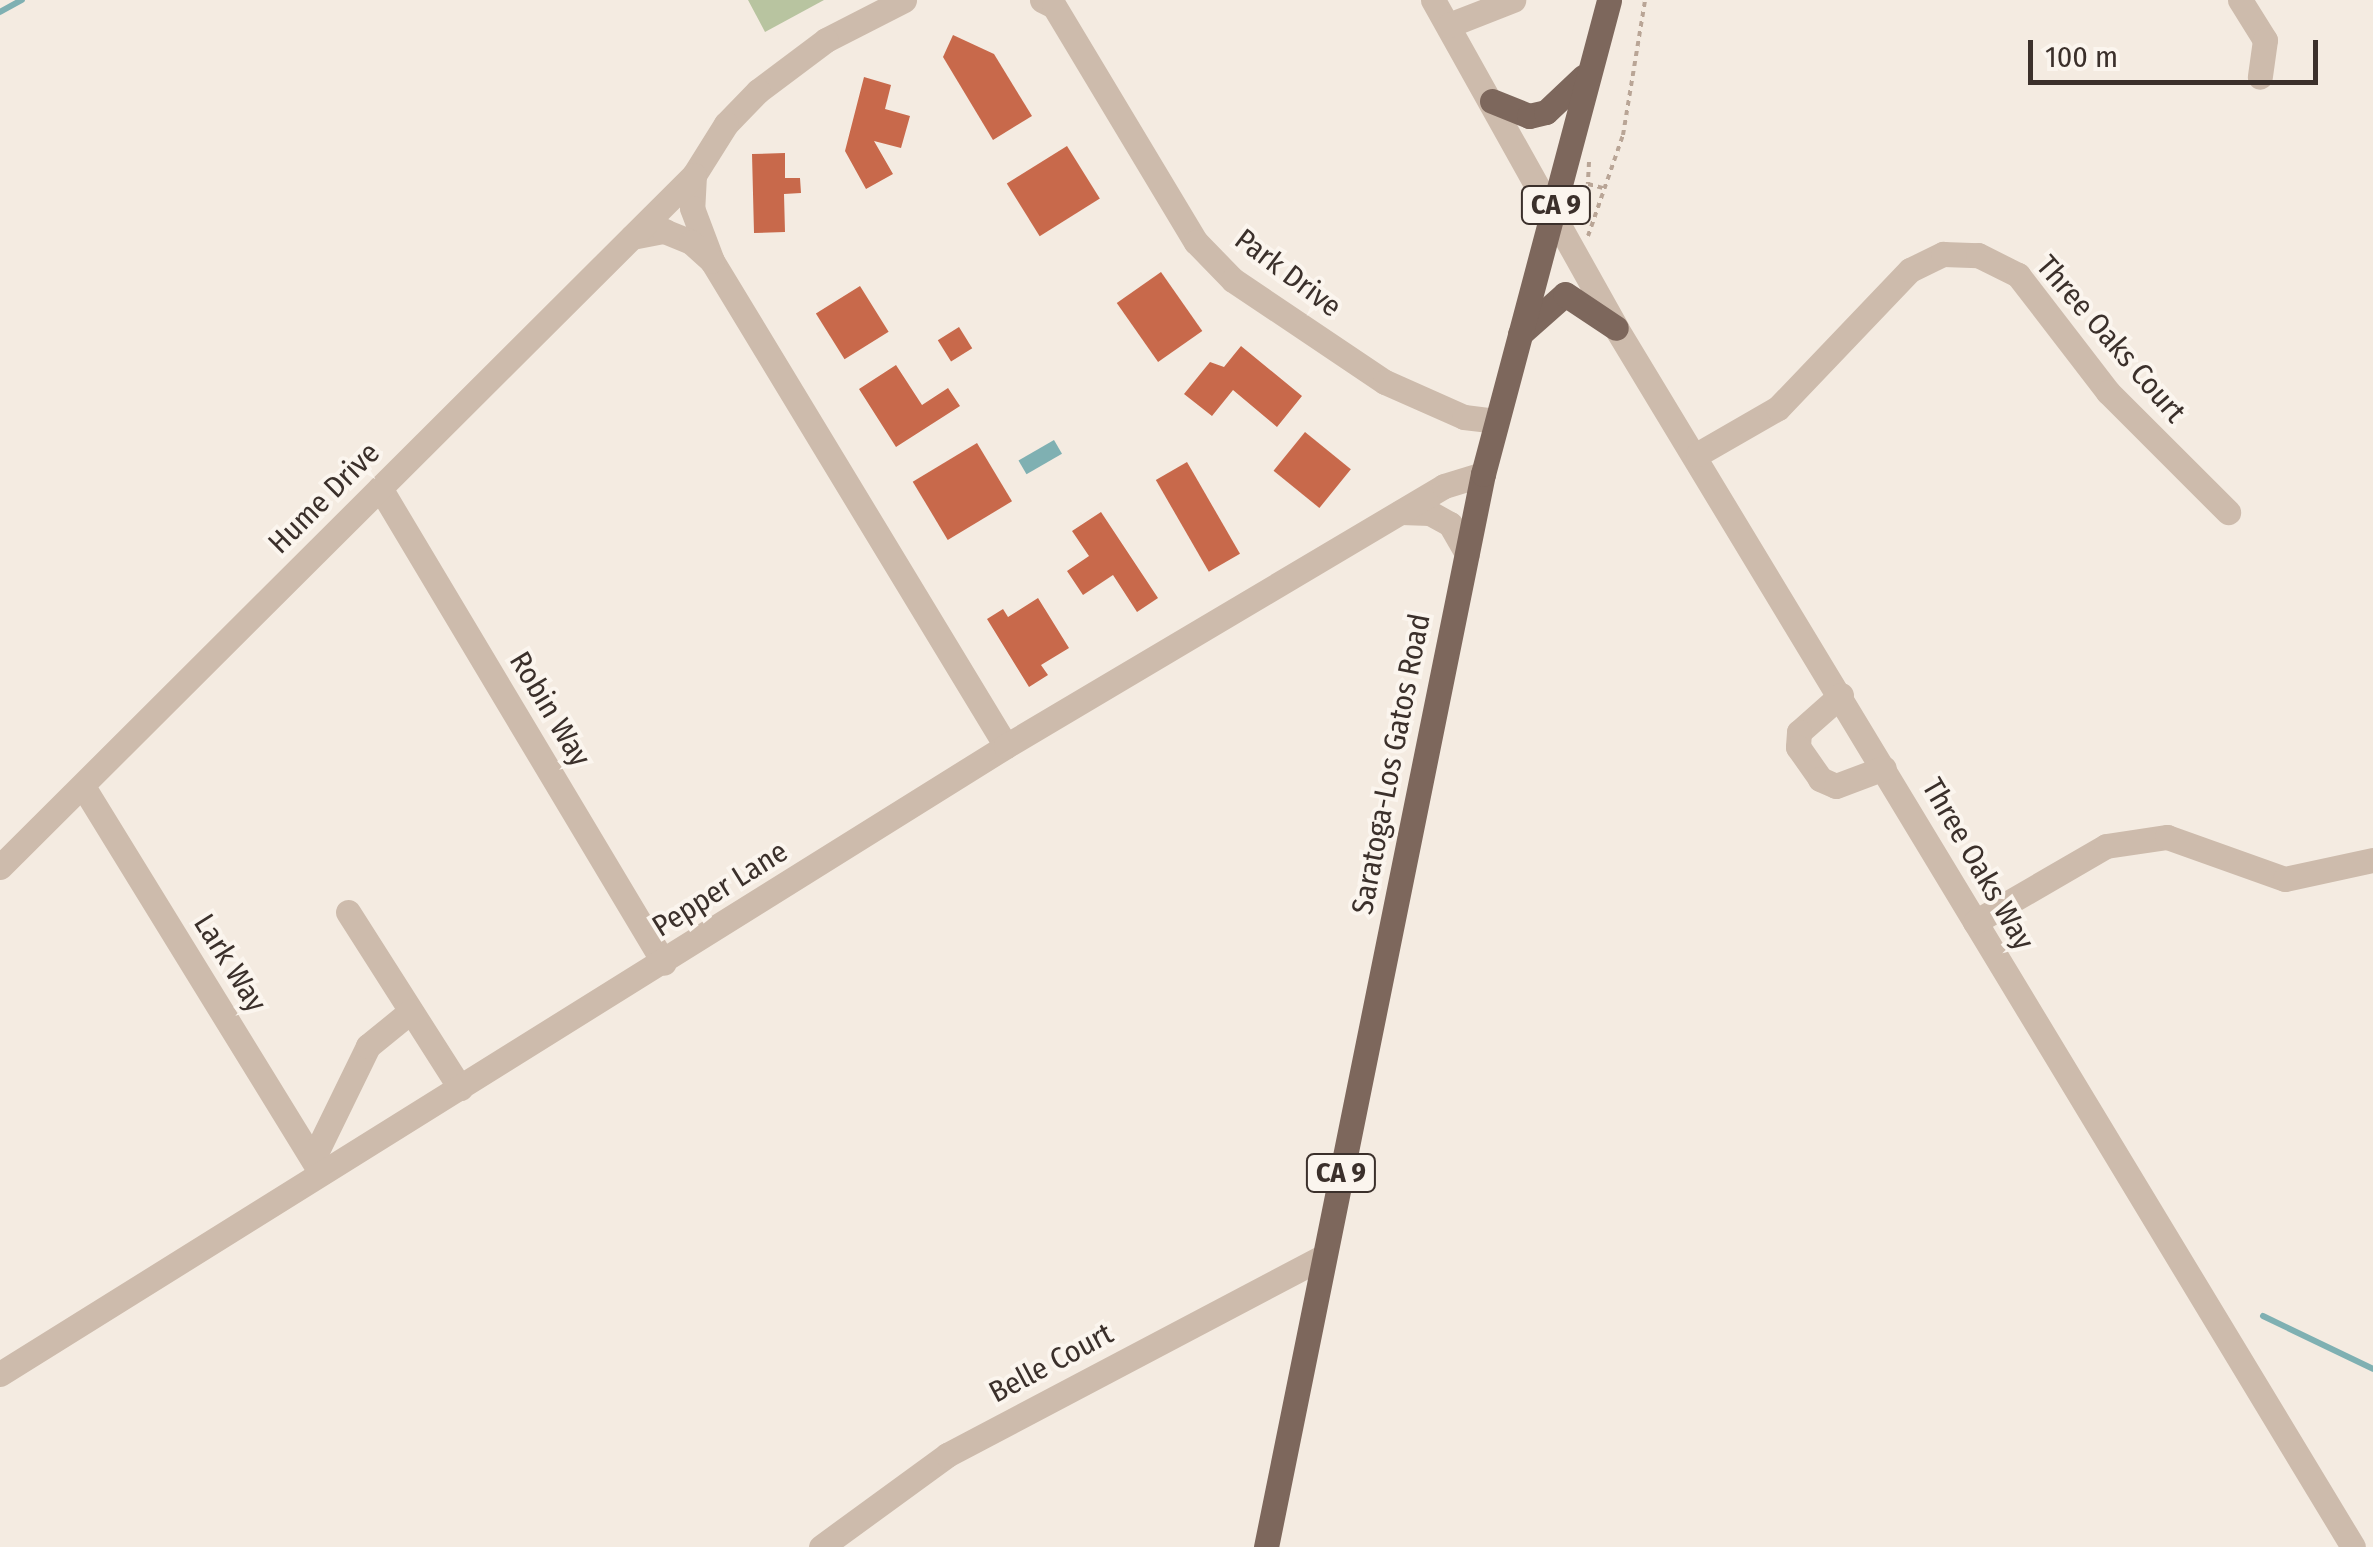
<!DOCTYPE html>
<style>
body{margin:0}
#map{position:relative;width:2373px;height:1547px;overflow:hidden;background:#f4ebe1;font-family:"Fira Sans Condensed",sans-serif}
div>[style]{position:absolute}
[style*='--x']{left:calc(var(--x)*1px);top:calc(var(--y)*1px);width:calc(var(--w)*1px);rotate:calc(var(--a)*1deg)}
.green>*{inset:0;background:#b8c4a0}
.water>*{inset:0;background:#7fb0b2;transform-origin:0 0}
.stream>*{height:6px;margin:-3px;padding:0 3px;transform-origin:3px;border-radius:3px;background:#7fb0b2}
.building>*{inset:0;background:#c8694b;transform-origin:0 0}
.path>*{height:4px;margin-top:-2px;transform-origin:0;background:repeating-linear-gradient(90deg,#b9a596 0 5px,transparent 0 10px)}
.minor>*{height:25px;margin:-12.5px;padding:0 12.5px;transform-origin:12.5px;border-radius:12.5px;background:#cdbbac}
.major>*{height:25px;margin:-12.5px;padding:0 12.5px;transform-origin:12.5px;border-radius:12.5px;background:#7d675c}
span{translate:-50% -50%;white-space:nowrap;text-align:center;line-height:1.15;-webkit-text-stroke:8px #fbf5ee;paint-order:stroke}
.shield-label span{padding:2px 8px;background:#fbf5ee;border:2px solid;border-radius:8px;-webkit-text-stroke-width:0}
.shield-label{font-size:28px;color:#3b302b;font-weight:700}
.street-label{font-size:30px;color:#3b302b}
.scale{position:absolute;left:2028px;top:40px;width:290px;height:45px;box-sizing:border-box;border:5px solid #3b302b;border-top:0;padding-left:12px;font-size:30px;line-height:35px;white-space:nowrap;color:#3b302b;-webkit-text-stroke:8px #fbf5ee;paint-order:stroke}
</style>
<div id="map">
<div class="green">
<i style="clip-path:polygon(748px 0,824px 0,765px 32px)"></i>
</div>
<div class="water">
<i style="left:1054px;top:440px;width:16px;height:41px;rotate:60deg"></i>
</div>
<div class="stream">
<i style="--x:0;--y:12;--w:25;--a:-29"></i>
<i style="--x:2263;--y:1316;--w:122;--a:25.7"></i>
</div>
<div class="building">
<i style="clip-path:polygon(953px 35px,994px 54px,1032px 116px,993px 140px,943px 57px)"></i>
<i style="clip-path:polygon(864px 77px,891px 85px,885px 109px,910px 116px,901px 148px,874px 141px,893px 174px,866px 189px,845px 151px)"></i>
<i style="left:1067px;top:146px;width:62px;height:71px;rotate:58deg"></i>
<i style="clip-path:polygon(785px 153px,785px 178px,800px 178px,801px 193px,784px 194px,785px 232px,754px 233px,752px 154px)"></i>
<i style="left:1161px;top:272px;width:72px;height:54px;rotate:55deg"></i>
<i style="left:860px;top:286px;width:54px;height:52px;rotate:58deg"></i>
<i style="left:959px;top:327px;width:25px;height:25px;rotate:58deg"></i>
<i style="clip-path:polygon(1241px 346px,1302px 396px,1277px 427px,1233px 390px,1212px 416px,1184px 394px,1210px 362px,1224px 367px)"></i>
<i style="clip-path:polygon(896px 365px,922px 405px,948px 388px,960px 406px,896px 447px,859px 389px)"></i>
<i style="left:1305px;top:432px;width:59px;height:50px;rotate:39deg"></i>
<i style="left:977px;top:443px;width:68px;height:75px;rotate:59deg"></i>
<i style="left:1187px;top:462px;width:106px;height:36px;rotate:60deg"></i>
<i style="clip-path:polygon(1101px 512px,1158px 598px,1137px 612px,1113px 575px,1083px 595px,1067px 571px,1089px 556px,1072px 531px)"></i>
<i style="clip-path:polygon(1038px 598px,1069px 648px,1041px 665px,1048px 675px,1029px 687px,987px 619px,1003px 609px,1008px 617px)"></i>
</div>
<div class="path">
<i style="--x:1589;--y:162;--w:22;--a:93"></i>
<i style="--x:1588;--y:184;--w:16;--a:15"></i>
<i style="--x:1588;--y:236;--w:107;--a:-70.9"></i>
<i style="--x:1623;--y:135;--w:137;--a:-80.7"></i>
</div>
<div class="minor">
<i style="--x:904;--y:0;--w:88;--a:152.9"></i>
<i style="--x:826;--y:40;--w:85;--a:143.1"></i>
<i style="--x:758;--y:91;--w:46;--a:134.1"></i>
<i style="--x:726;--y:124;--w:60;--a:122.1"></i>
<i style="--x:694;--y:175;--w:33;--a:93"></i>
<i style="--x:692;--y:208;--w:57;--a:69.3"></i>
<i style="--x:712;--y:261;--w:567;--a:58.78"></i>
<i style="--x:1042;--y:0;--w:13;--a:27"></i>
<i style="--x:1054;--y:6;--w:275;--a:59"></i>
<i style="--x:1196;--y:242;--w:53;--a:45.8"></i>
<i style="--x:1233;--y:280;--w:183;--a:33.9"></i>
<i style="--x:1385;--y:382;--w:86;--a:23.9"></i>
<i style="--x:1464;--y:417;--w:32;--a:7"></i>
<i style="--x:1433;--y:0;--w:376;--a:60.8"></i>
<i style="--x:1616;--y:328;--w:1424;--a:58.84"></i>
<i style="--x:2240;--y:0;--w:47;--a:58"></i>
<i style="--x:2265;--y:40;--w:37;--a:98"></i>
<i style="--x:1449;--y:25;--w:69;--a:-21.3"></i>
<i style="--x:632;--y:237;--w:33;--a:-11"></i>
<i style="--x:664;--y:231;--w:29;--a:22"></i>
<i style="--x:691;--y:242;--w:28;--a:42"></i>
<i style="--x:1698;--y:454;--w:92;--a:-29.9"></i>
<i style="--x:1778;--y:408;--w:191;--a:-46.3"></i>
<i style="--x:1910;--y:270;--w:37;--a:-26"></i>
<i style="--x:1943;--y:254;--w:35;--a:2"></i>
<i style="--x:1978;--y:255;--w:45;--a:26.6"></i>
<i style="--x:2018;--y:275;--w:148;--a:52.4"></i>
<i style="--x:2108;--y:392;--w:170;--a:45"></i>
<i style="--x:380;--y:488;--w:553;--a:59.13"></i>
<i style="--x:1401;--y:512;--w:29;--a:2"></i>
<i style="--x:1430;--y:513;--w:23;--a:29"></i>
<i style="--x:1450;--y:524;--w:34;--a:60"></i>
<i style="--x:1841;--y:695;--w:56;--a:138.6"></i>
<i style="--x:1799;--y:732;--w:15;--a:94"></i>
<i style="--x:1798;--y:747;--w:39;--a:55"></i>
<i style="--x:1820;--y:779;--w:17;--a:24"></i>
<i style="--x:1836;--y:786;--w:51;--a:-20.6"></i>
<i style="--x:84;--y:788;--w:452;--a:58.4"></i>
<i style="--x:0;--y:867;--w:980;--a:-44.92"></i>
<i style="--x:348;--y:912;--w:209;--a:57.5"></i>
<i style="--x:1975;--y:922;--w:151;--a:-30.1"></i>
<i style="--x:2106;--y:846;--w:62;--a:-8.4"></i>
<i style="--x:2167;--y:837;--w:125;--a:19.6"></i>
<i style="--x:2285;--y:879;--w:90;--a:-12.2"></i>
<i style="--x:313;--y:1159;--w:126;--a:-64"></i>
<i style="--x:368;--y:1046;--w:55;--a:-39.1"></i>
<i style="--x:0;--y:1374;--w:1186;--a:-31.97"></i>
<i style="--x:1006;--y:746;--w:509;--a:-30.69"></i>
<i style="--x:1444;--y:486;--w:41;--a:-17.1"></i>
<i style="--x:821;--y:1547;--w:156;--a:-36.1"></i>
<i style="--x:947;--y:1455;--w:426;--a:-27.8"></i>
</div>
<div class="major">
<i style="--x:1492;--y:101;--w:40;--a:22"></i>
<i style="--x:1529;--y:116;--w:17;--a:-13"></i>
<i style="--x:1546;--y:112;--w:51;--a:-43.4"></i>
<i style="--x:1520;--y:334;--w:60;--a:-41.6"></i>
<i style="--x:1565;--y:294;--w:61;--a:33.7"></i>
<i style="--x:1266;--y:1547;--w:1095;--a:-78.57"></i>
<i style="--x:1483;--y:474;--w:490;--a:-75.1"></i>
</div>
<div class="shield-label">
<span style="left:1556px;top:205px">CA 9</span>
<span style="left:1341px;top:1173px">CA 9</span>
</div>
<div class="street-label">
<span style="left:1288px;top:273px;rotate:37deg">Park Drive</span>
<span style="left:2111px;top:339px;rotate:49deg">Three Oaks Court</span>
<span style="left:324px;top:498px;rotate:-45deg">Hume Drive</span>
<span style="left:550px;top:709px;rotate:59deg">Robin Way</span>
<span style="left:1391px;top:764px;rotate:-79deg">Saratoga-Los Gatos Road</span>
<span style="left:1978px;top:864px;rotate:60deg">Three Oaks Way</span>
<span style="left:720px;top:889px;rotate:-32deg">Pepper Lane</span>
<span style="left:230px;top:963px;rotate:58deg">Lark Way</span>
<span style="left:1051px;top:1363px;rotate:-28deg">Belle Court</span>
</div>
<div class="scale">100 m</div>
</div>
